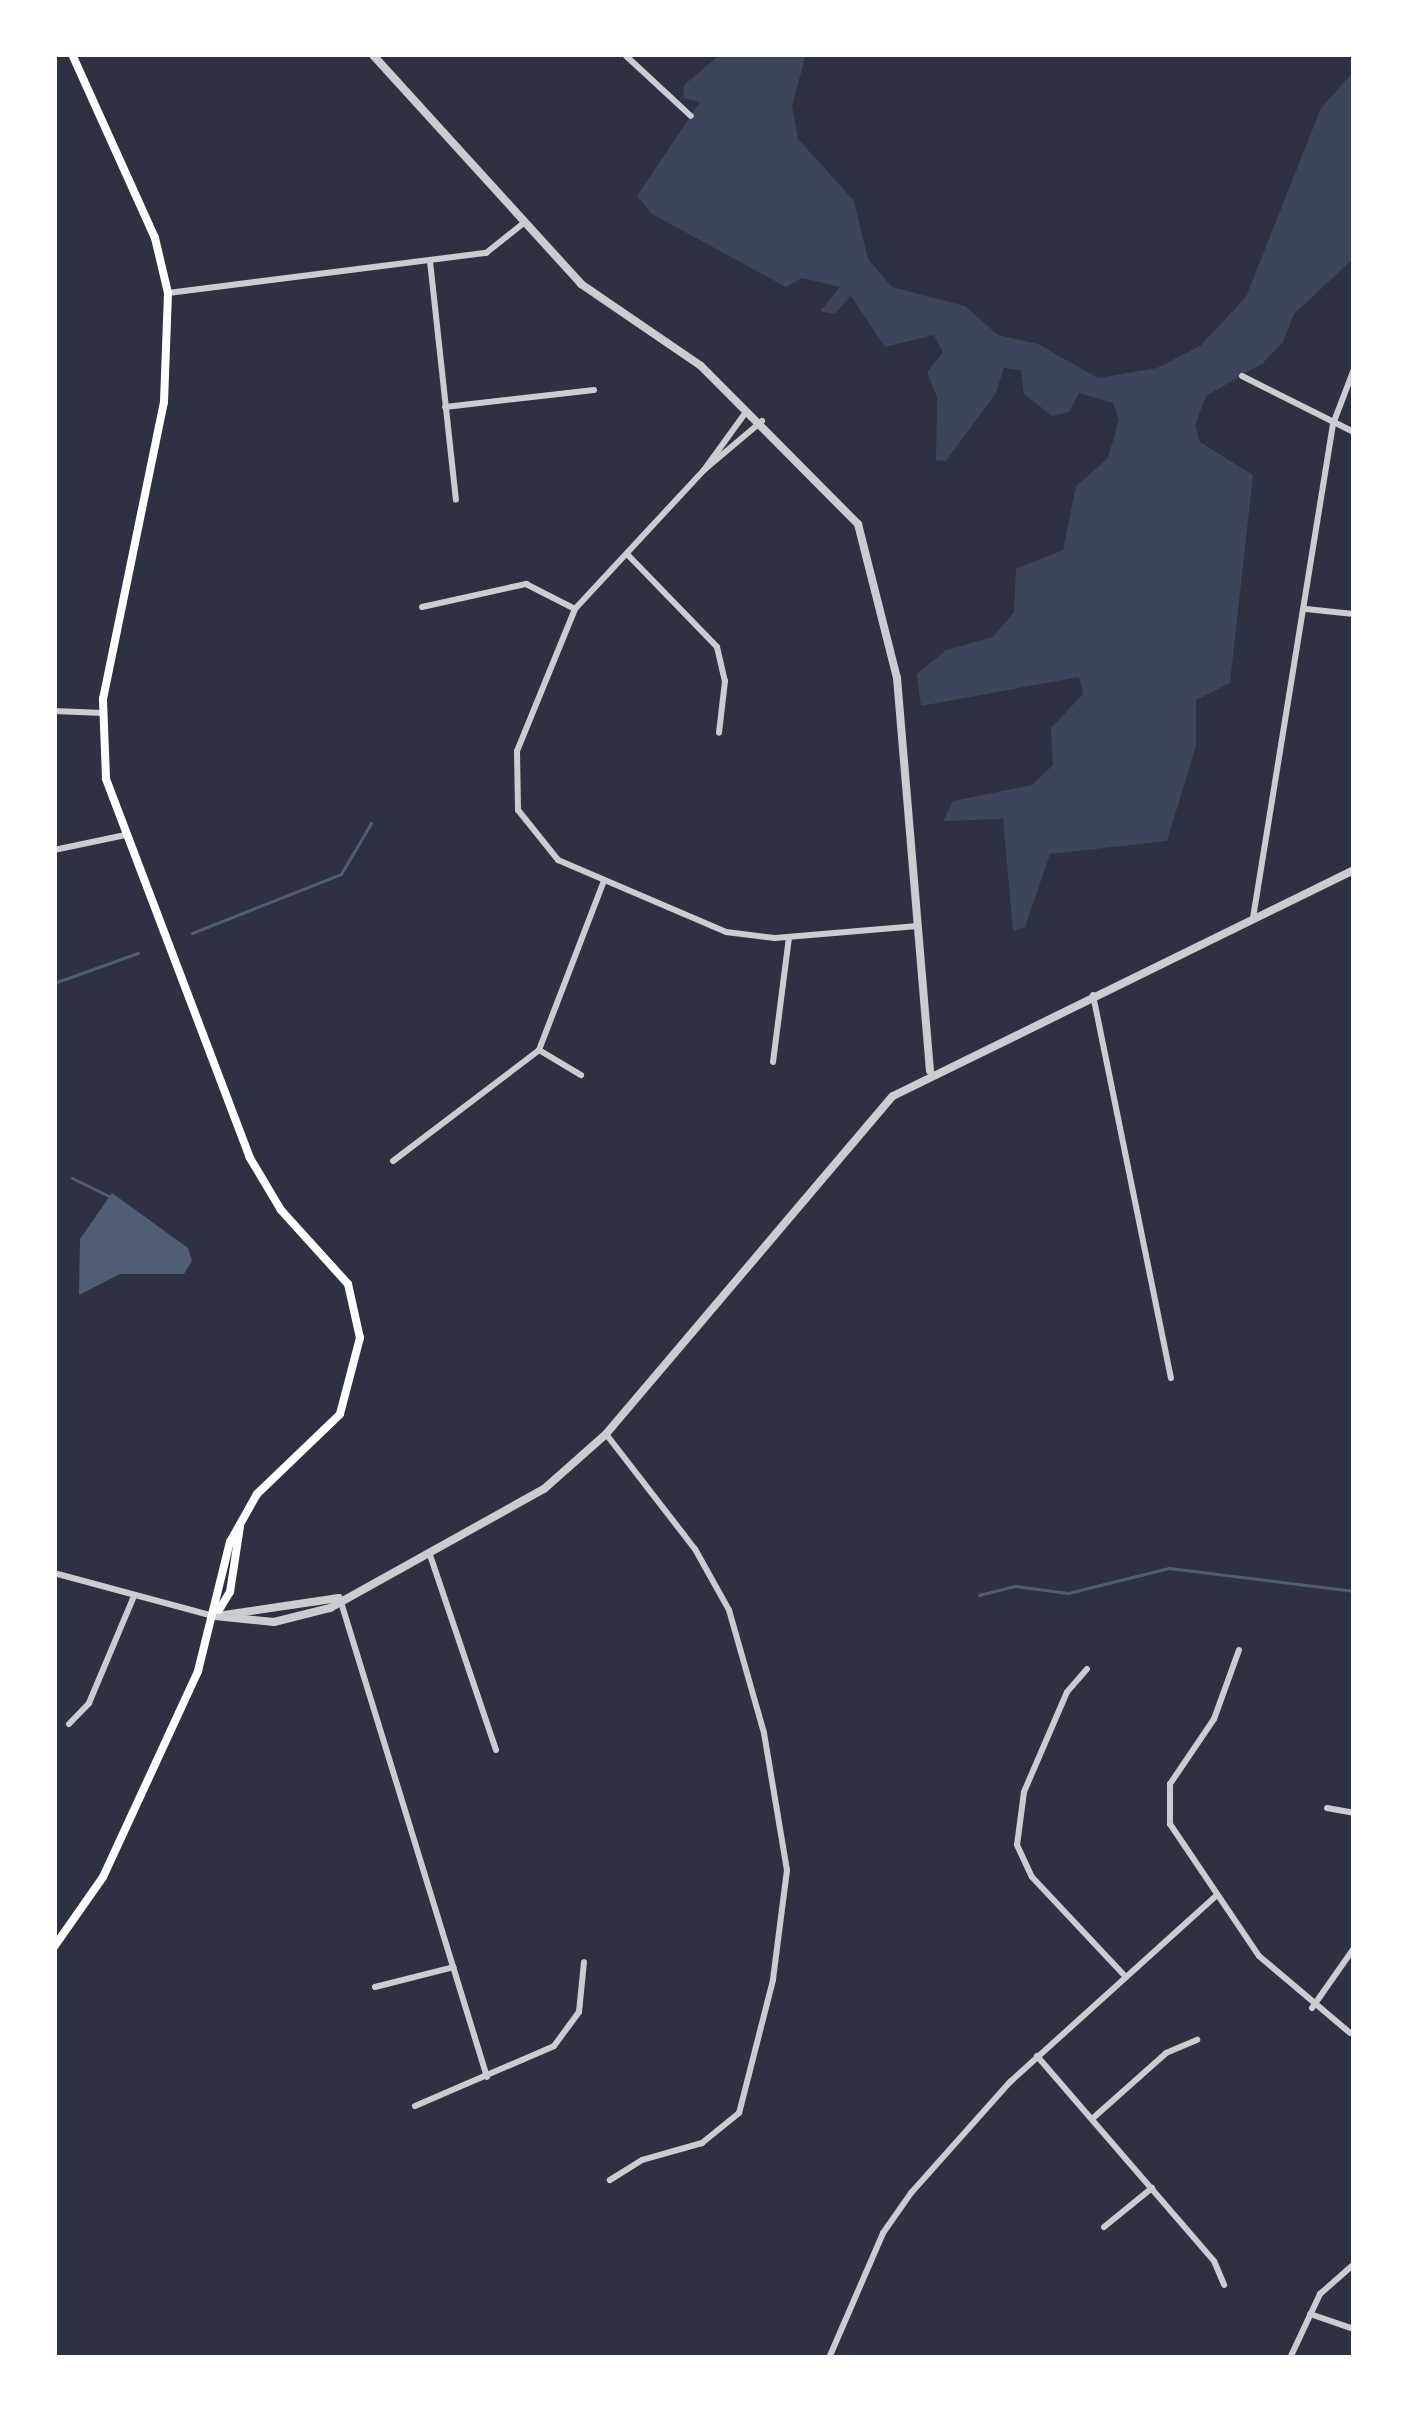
<!DOCTYPE html>
<style>
body{margin:0}
#map{position:relative;width:1408px;height:2412px;overflow:hidden;background:#2d3142;font-family:"PT Sans",sans-serif}
div>[style]{position:absolute}
[style*='--x']{left:calc(var(--x)*1px);top:calc(var(--y)*1px);width:calc(var(--w)*1px);rotate:calc(var(--a)*1deg)}
.green>*{inset:0;background:#3c4559}
.water>*{inset:0;background:#4f5d75}
.stream>*{height:3px;margin:-1.5px;padding:0 1.5px;transform-origin:1.5px;border-radius:1.5px;background:#4f5d75}
.minor>*{height:6px;margin:-3px;padding:0 3px;transform-origin:3px;border-radius:3px;background:#caccd0}
.tertiary>*{height:8px;margin:-4px;padding:0 4px;transform-origin:4px;border-radius:4px;background:#caccd0}
.secondary>*{height:8px;margin:-4px;padding:0 4px;transform-origin:4px;border-radius:4px;background:#fff}
span{translate:-50% -50%;white-space:nowrap;text-align:center;line-height:1.15;-webkit-text-stroke:10px #fff;paint-order:stroke}
.frame{position:absolute;inset:0;border:57px solid #fff;pointer-events:none}
</style>
<div id="map">
<div class="green">
<i style="clip-path:polygon(721px 54px,806px 54px,792px 106px,798px 139px,854px 201px,868px 259px,892px 287px,965px 306px,998px 335px,1038px 344px,1098px 378px,1157px 368px,1200px 346px,1246px 297px,1321px 108px,1354px 71px,1354px 258px,1294px 314px,1283px 342px,1263px 363px,1206px 396px,1195px 425px,1200px 442px,1253px 475px,1230px 683px,1196px 700px,1196px 746px,1167px 841px,1050px 854px,1025px 927px,1013px 931px,1003px 819px,943px 821px,953px 801px,1032px 785px,1053px 765px,1051px 728px,1083px 694px,1079px 677px,921px 706px,917px 674px,946px 650px,993px 637px,1014px 612px,1016px 569px,1063px 550px,1076px 486px,1108px 458px,1119px 419px,1113px 403px,1079px 393px,1069px 412px,1052px 416px,1024px 394px,1021px 370px,1004px 368px,996px 393px,946px 461px,936px 460px,937px 397px,927px 372px,943px 353px,934px 335px,885px 347px,851px 296px,834px 314px,820px 311px,840px 287px,802px 278px,786px 287px,652px 214px,637px 196px,700px 102px,683px 98px,684px 85px)"></i>
</div>
<div class="water">
<i style="clip-path:polygon(112px 1193px,188px 1248px,192px 1261px,184px 1274px,120px 1274px,79px 1295px,80px 1239px)"></i>
</div>
<div class="stream">
<i style="--x:192;--y:933;--w:160;--a:-21.6"></i>
<i style="--x:341;--y:874;--w:59;--a:-59.5"></i>
<i style="--x:54;--y:983;--w:89;--a:-19.7"></i>
<i style="--x:72;--y:1178;--w:43;--a:26"></i>
<i style="--x:979;--y:1595;--w:37;--a:-14"></i>
<i style="--x:1015;--y:1586;--w:53;--a:7.5"></i>
<i style="--x:1068;--y:1593;--w:104;--a:-13.9"></i>
<i style="--x:1169;--y:1568;--w:186;--a:7.1"></i>
</div>
<div class="minor">
<i style="--x:624;--y:54;--w:91;--a:42.8"></i>
<i style="--x:430;--y:261;--w:240;--a:83.8"></i>
<i style="--x:168;--y:293;--w:321;--a:-7.2"></i>
<i style="--x:486;--y:253;--w:50;--a:-38.5"></i>
<i style="--x:1242;--y:376;--w:125;--a:26.6"></i>
<i style="--x:445;--y:407;--w:150;--a:-6.5"></i>
<i style="--x:746;--y:412;--w:72;--a:125.9"></i>
<i style="--x:704;--y:470;--w:76;--a:-40.2"></i>
<i style="--x:704;--y:470;--w:190;--a:132.9"></i>
<i style="--x:575;--y:609;--w:153;--a:112.2"></i>
<i style="--x:517;--y:751;--w:59;--a:89"></i>
<i style="--x:518;--y:810;--w:64;--a:51.3"></i>
<i style="--x:558;--y:860;--w:183;--a:23.2"></i>
<i style="--x:726;--y:932;--w:49;--a:7"></i>
<i style="--x:775;--y:938;--w:143;--a:-4.8"></i>
<i style="--x:627;--y:554;--w:129;--a:45.9"></i>
<i style="--x:717;--y:647;--w:35;--a:77"></i>
<i style="--x:725;--y:681;--w:52;--a:96.6"></i>
<i style="--x:422;--y:607;--w:107;--a:-12.5"></i>
<i style="--x:526;--y:584;--w:55;--a:27"></i>
<i style="--x:1306;--y:609;--w:48;--a:5.9"></i>
<i style="--x:54;--y:711;--w:49;--a:2.3"></i>
<i style="--x:54;--y:850;--w:73;--a:-11.9"></i>
<i style="--x:1253;--y:918;--w:500;--a:-80.8"></i>
<i style="--x:1333;--y:424;--w:59;--a:-69.1"></i>
<i style="--x:1093;--y:995;--w:391;--a:78.5"></i>
<i style="--x:539;--y:1050;--w:49;--a:30.8"></i>
<i style="--x:773;--y:1062;--w:126;--a:-82.7"></i>
<i style="--x:393;--y:1161;--w:183;--a:-37.2"></i>
<i style="--x:539;--y:1050;--w:181;--a:-69"></i>
<i style="--x:606;--y:1434;--w:145;--a:52.3"></i>
<i style="--x:695;--y:1549;--w:70;--a:60.9"></i>
<i style="--x:729;--y:1610;--w:128;--a:74.1"></i>
<i style="--x:764;--y:1733;--w:139;--a:80.5"></i>
<i style="--x:787;--y:1870;--w:111;--a:97.3"></i>
<i style="--x:773;--y:1980;--w:137;--a:104.3"></i>
<i style="--x:739;--y:2113;--w:48;--a:141"></i>
<i style="--x:702;--y:2143;--w:62;--a:164.2"></i>
<i style="--x:642;--y:2160;--w:38;--a:148"></i>
<i style="--x:429;--y:1552;--w:209;--a:71.3"></i>
<i style="--x:54;--y:1573;--w:165;--a:15.1"></i>
<i style="--x:340;--y:1599;--w:500;--a:72.91"></i>
<i style="--x:1239;--y:1650;--w:73;--a:109.9"></i>
<i style="--x:1214;--y:1719;--w:78;--a:124.1"></i>
<i style="--x:1170;--y:1784;--w:40;--a:90"></i>
<i style="--x:1170;--y:1824;--w:159;--a:56"></i>
<i style="--x:1259;--y:1956;--w:119;--a:40.2"></i>
<i style="--x:1087;--y:1669;--w:30;--a:131"></i>
<i style="--x:1067;--y:1692;--w:109;--a:113.3"></i>
<i style="--x:1024;--y:1792;--w:53;--a:97.5"></i>
<i style="--x:1017;--y:1845;--w:35;--a:65"></i>
<i style="--x:1032;--y:1877;--w:134;--a:46.8"></i>
<i style="--x:69;--y:1724;--w:29;--a:-46"></i>
<i style="--x:89;--y:1703;--w:116;--a:-67.2"></i>
<i style="--x:1327;--y:1808;--w:27;--a:10"></i>
<i style="--x:375;--y:1987;--w:81;--a:-14.2"></i>
<i style="--x:1312;--y:2008;--w:73;--a:-55"></i>
<i style="--x:1037;--y:2056;--w:271;--a:49.2"></i>
<i style="--x:1214;--y:2261;--w:26;--a:67"></i>
<i style="--x:415;--y:2106;--w:151;--a:-23.3"></i>
<i style="--x:554;--y:2046;--w:42;--a:-53.7"></i>
<i style="--x:579;--y:2012;--w:50;--a:-84.3"></i>
<i style="--x:1092;--y:2119;--w:99;--a:-41.7"></i>
<i style="--x:1166;--y:2053;--w:34;--a:-23"></i>
<i style="--x:1104;--y:2227;--w:62;--a:-39.1"></i>
<i style="--x:1310;--y:2314;--w:46;--a:18.8"></i>
<i style="--x:829;--y:2358;--w:136;--a:-66.6"></i>
<i style="--x:883;--y:2233;--w:49;--a:-55"></i>
<i style="--x:911;--y:2193;--w:149;--a:-48.3"></i>
<i style="--x:1010;--y:2082;--w:276;--a:-42.1"></i>
<i style="--x:1290;--y:2358;--w:71;--a:-64.9"></i>
<i style="--x:1320;--y:2294;--w:45;--a:-41.4"></i>
</div>
<div class="tertiary">
<i style="--x:372;--y:54;--w:311;--a:47.7"></i>
<i style="--x:581;--y:284;--w:145;--a:34.3"></i>
<i style="--x:701;--y:366;--w:223;--a:45.2"></i>
<i style="--x:858;--y:524;--w:159;--a:75.8"></i>
<i style="--x:897;--y:678;--w:394;--a:85.2"></i>
<i style="--x:224;--y:1615;--w:116;--a:-8.4"></i>
<i style="--x:215;--y:1616;--w:59;--a:5.8"></i>
<i style="--x:274;--y:1622;--w:58;--a:-14"></i>
<i style="--x:330;--y:1608;--w:245;--a:-29.1"></i>
<i style="--x:544;--y:1489;--w:83;--a:-41.6"></i>
<i style="--x:606;--y:1434;--w:443;--a:-49.7"></i>
<i style="--x:893;--y:1096;--w:513;--a:-26.12"></i>
</div>
<div class="secondary">
<i style="--x:219;--y:1610;--w:21;--a:-59"></i>
<i style="--x:230;--y:1592;--w:66;--a:-81.3"></i>
<i style="--x:54;--y:1947;--w:85;--a:-55"></i>
<i style="--x:103;--y:1877;--w:227;--a:-65.2"></i>
<i style="--x:198;--y:1671;--w:133;--a:-76.1"></i>
<i style="--x:230;--y:1542;--w:55;--a:-60.6"></i>
<i style="--x:257;--y:1494;--w:115;--a:-43.9"></i>
<i style="--x:340;--y:1414;--w:79;--a:-75.3"></i>
<i style="--x:360;--y:1338;--w:55;--a:-102.5"></i>
<i style="--x:348;--y:1284;--w:100;--a:-132.2"></i>
<i style="--x:281;--y:1210;--w:61;--a:-120.8"></i>
<i style="--x:250;--y:1158;--w:406;--a:-110.8"></i>
<i style="--x:106;--y:778;--w:79;--a:-92.2"></i>
<i style="--x:103;--y:699;--w:303;--a:-78.4"></i>
<i style="--x:164;--y:402;--w:109;--a:-87.9"></i>
<i style="--x:168;--y:293;--w:57;--a:-103.3"></i>
<i style="--x:155;--y:238;--w:202;--a:-114.3"></i>
</div>
<div class="frame"></div>
</div>
